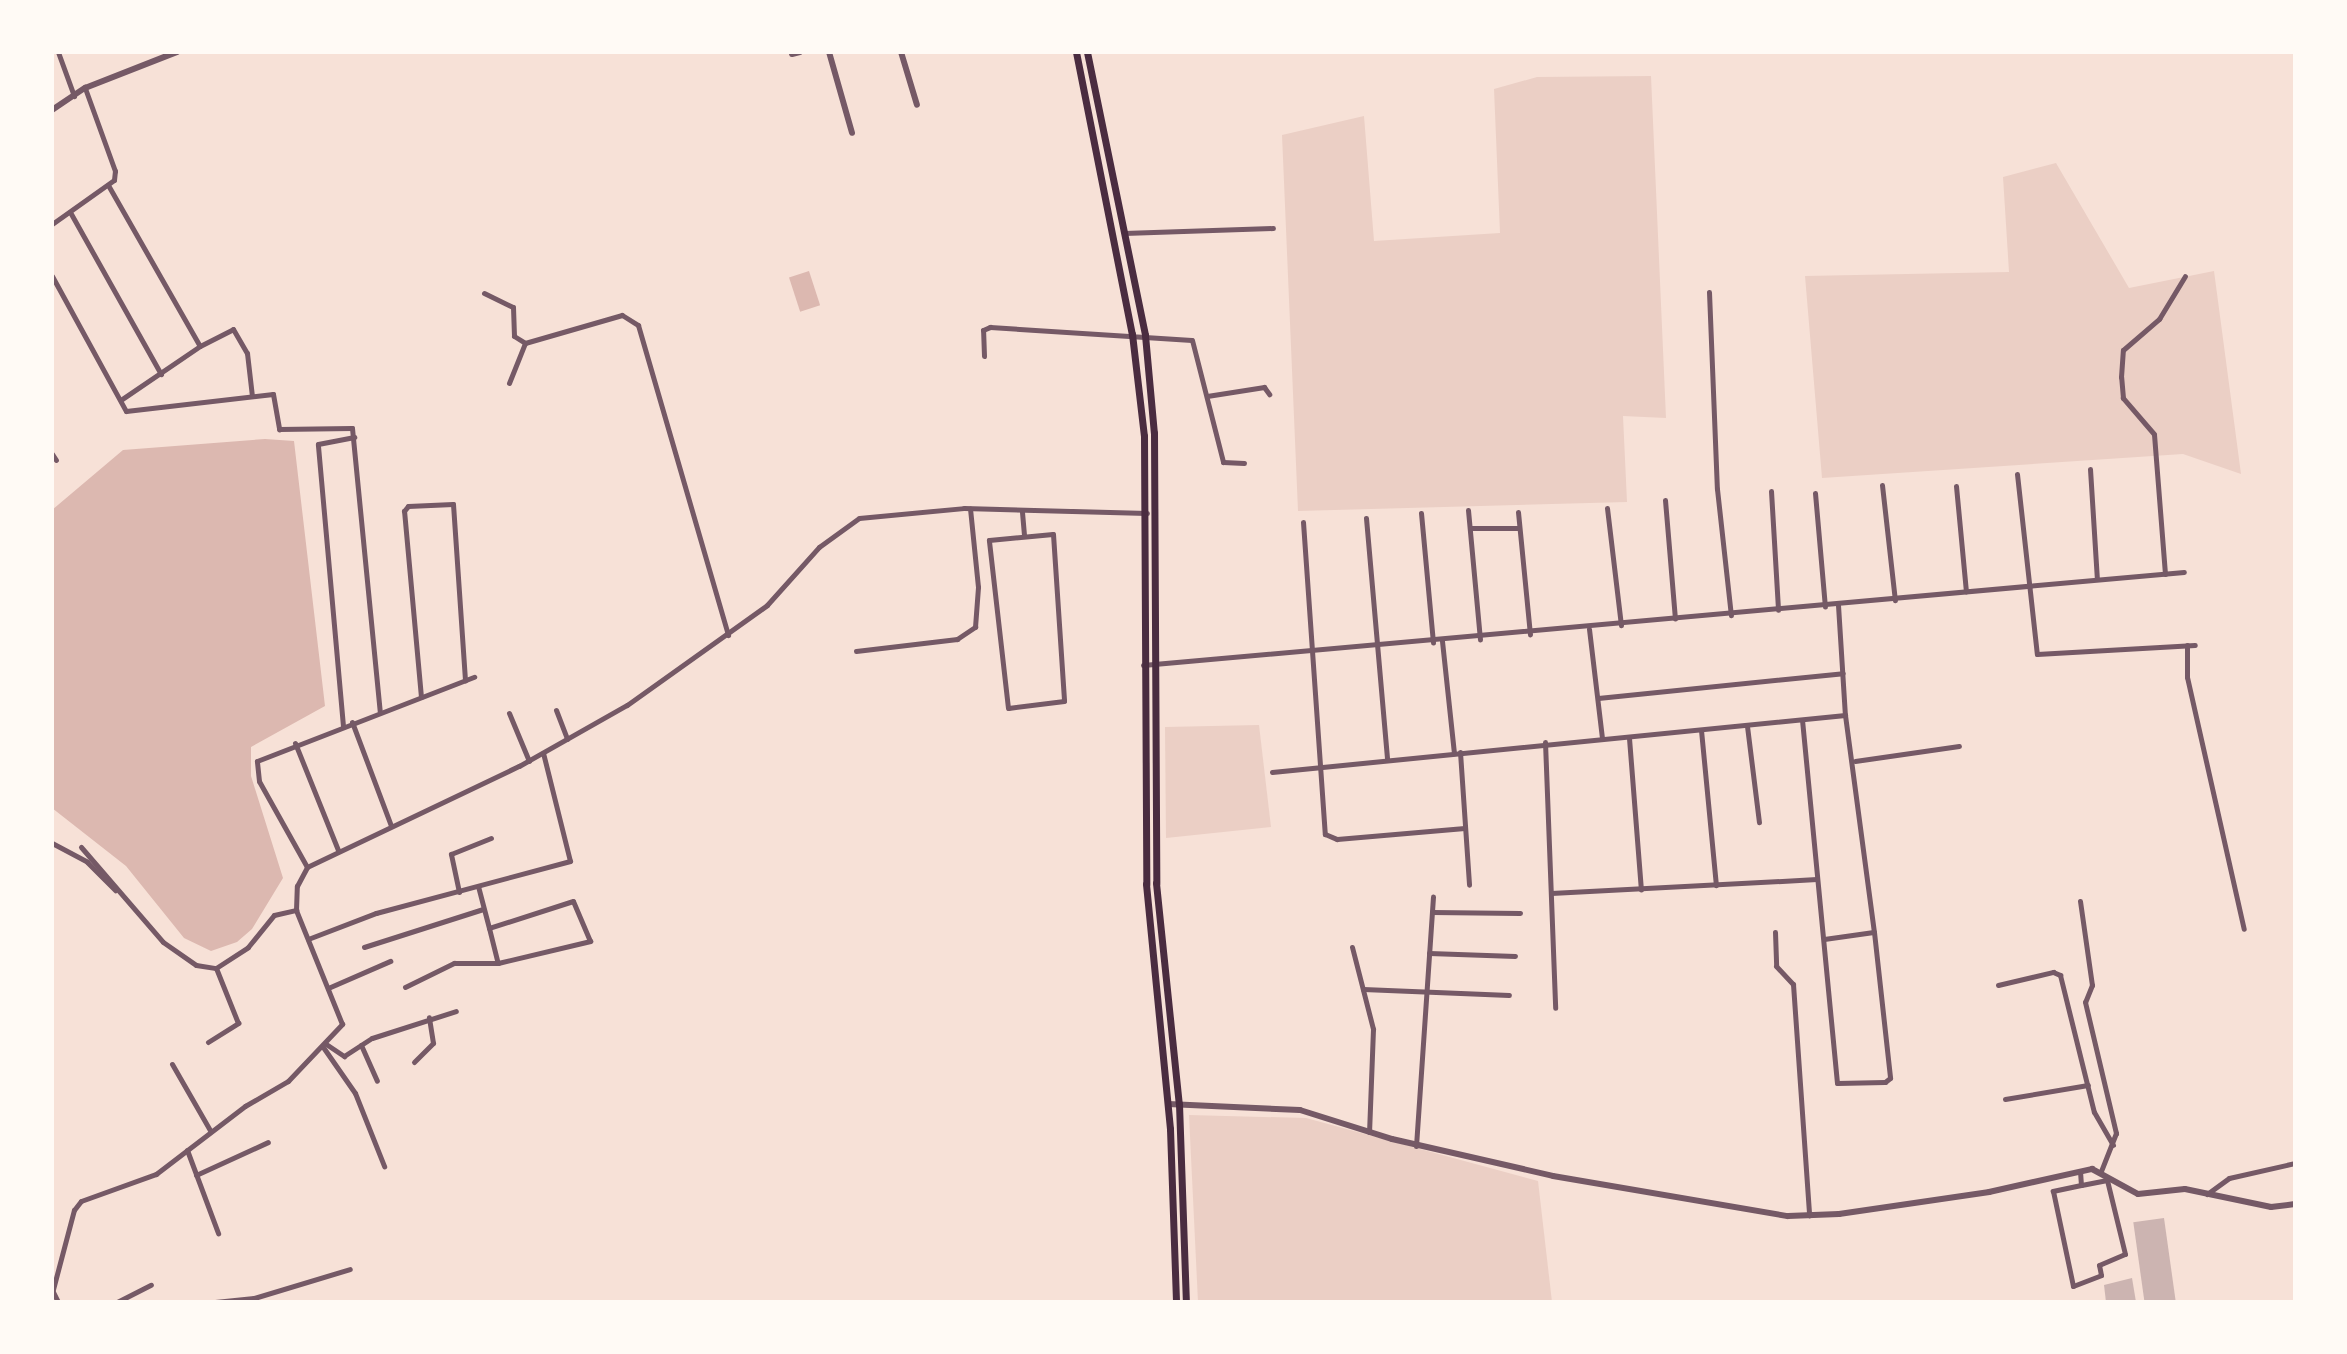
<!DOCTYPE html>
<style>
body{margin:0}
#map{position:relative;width:2347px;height:1354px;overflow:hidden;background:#f7e1d7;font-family:"Source Sans 3",sans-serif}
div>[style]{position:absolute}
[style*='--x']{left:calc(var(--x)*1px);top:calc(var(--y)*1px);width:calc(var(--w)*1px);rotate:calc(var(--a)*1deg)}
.green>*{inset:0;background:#ebcfc5}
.water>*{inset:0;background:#dcb8b0;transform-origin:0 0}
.building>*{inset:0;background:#ccb4b1;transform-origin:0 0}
.minor>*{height:5px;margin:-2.5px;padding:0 2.5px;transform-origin:2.5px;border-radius:2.5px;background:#755966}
.tertiary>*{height:6px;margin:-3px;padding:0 3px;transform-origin:3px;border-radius:3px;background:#755966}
.secondary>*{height:7px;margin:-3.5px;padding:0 3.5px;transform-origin:3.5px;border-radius:3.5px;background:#4a2c40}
span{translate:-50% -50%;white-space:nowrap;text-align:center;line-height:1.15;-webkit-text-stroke:8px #fffaf5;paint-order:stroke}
.frame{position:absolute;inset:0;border:54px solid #fffaf5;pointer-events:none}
</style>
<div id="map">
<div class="green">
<i style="clip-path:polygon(1651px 76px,1666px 418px,1623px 416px,1627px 502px,1298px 511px,1282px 135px,1364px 116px,1374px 241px,1500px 233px,1494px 89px,1537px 77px)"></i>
<i style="clip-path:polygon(2056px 163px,2129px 288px,2214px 271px,2241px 474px,2183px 454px,1822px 478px,1805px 276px,2009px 272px,2003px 177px)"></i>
<i style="clip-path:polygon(1259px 725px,1271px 827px,1166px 838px,1165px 727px)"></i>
<i style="clip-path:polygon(1189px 1115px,1306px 1118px,1538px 1181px,1552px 1302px,1198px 1302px)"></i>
</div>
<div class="water">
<i style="left:809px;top:271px;width:36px;height:21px;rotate:72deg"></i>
<i style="clip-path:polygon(265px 439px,294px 441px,325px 706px,251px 747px,251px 776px,283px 878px,252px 929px,237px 942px,211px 951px,184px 938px,126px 866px,52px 808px,52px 510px,123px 450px)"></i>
</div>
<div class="building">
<i style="left:2164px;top:1218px;width:85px;height:31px;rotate:82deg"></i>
<i style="clip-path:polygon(2132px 1278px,2136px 1302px,2106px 1302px,2104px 1285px)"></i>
</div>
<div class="minor">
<i style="--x:58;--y:52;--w:47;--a:70"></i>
<i style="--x:108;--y:185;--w:185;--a:60.3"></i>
<i style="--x:200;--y:346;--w:94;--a:145.8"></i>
<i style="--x:70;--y:212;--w:186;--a:60.7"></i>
<i style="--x:52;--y:224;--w:76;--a:-35.4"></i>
<i style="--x:114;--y:180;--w:9;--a:-84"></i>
<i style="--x:115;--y:171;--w:88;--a:-109.9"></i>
<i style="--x:1124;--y:233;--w:149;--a:-1.9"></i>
<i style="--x:52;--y:276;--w:154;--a:61.3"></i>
<i style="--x:126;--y:411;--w:148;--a:-6.6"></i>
<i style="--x:273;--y:394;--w:36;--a:80"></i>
<i style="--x:279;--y:429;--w:73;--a:-0.8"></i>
<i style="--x:352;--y:428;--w:285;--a:84.4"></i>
<i style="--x:1709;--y:292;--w:197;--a:87.7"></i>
<i style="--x:1717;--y:489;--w:127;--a:83.7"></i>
<i style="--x:484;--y:293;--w:32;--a:26"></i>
<i style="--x:513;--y:307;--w:29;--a:88"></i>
<i style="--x:514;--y:336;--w:13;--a:32"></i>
<i style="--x:200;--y:346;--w:37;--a:-27"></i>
<i style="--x:233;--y:329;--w:28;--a:60"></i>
<i style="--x:247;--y:353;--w:43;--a:83.4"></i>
<i style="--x:984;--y:356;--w:26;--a:-92"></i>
<i style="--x:983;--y:330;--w:8;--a:-23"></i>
<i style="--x:990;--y:327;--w:202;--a:3.7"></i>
<i style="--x:1192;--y:340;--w:126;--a:75.7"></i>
<i style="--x:1223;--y:462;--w:21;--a:3"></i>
<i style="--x:509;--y:383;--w:43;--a:-68.2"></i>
<i style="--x:525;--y:343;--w:101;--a:-16.1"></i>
<i style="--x:622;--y:315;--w:19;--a:32"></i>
<i style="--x:638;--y:325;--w:323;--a:73.8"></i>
<i style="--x:1207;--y:396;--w:58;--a:-9"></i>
<i style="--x:1264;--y:387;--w:9;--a:54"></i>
<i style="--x:52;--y:454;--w:7;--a:56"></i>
<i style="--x:2090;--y:469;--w:110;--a:86.4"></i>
<i style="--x:2017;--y:474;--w:181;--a:83.7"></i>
<i style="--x:2037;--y:654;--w:158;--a:-3.3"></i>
<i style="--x:1882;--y:485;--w:116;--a:83.6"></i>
<i style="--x:1956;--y:486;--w:106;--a:84.6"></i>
<i style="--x:1771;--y:491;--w:119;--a:86.6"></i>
<i style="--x:1815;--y:493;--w:114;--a:85"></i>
<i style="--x:1665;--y:500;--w:119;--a:85.2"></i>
<i style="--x:1607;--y:508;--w:118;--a:83.2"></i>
<i style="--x:1468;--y:510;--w:130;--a:84.7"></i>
<i style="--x:1022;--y:512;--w:23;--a:85"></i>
<i style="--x:1518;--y:512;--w:123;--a:84.4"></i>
<i style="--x:1421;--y:513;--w:130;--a:84.7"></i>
<i style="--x:1366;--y:518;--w:242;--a:85"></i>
<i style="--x:1303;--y:522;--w:313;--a:86"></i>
<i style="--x:1325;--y:834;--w:13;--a:23"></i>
<i style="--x:1337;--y:839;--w:128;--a:-4.9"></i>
<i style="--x:1470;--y:528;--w:49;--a:0"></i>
<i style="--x:1053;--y:534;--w:167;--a:86.2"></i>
<i style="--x:1064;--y:701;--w:56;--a:172.9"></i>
<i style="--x:1008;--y:708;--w:169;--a:-96.5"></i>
<i style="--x:989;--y:540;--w:64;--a:-5.4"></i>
<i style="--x:2165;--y:574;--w:140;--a:-94.5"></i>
<i style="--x:2154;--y:434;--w:48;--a:-130.7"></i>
<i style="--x:2123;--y:398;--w:21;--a:-95"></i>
<i style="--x:2121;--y:377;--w:27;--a:-86"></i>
<i style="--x:2123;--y:350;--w:48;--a:-40.7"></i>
<i style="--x:2159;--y:319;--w:50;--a:-58.8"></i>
<i style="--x:1838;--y:605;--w:110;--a:86.4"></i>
<i style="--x:1589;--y:629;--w:110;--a:83.2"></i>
<i style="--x:1442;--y:641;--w:113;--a:83.9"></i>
<i style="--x:2187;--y:645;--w:32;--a:90"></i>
<i style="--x:2187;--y:677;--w:258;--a:77.3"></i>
<i style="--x:856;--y:651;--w:102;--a:-6.8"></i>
<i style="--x:957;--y:639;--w:22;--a:-34"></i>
<i style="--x:975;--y:627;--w:40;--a:-85.7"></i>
<i style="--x:978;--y:587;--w:79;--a:-95.8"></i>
<i style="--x:1143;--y:665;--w:1045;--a:-5.11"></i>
<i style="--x:421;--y:697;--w:187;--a:-95.2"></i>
<i style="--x:404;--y:511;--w:6;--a:-51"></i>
<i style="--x:408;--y:506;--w:45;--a:-2.5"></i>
<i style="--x:453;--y:504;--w:177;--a:86.1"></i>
<i style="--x:1598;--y:698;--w:246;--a:-5.8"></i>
<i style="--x:556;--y:710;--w:31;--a:69"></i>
<i style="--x:509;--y:713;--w:52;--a:67.4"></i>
<i style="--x:352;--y:722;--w:111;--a:69.4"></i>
<i style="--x:343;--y:726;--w:283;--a:-95.1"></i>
<i style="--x:318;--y:444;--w:37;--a:-11"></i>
<i style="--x:1747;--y:726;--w:97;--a:82.9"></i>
<i style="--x:1701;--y:730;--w:156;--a:84.5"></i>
<i style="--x:1629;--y:738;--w:152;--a:85.5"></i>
<i style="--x:1545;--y:742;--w:266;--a:87.8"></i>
<i style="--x:295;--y:743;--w:115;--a:68.1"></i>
<i style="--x:1460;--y:752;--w:133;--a:86.1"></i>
<i style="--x:1855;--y:761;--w:105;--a:-8.2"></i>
<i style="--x:1272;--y:772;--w:576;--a:-5.68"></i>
<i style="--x:1845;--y:715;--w:219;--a:82.4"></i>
<i style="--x:1874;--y:932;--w:147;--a:83.7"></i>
<i style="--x:1890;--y:1078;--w:6;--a:141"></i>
<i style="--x:1885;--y:1082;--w:48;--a:178.8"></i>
<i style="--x:1837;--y:1083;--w:364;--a:-95.5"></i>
<i style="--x:52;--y:843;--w:40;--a:28"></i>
<i style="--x:87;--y:862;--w:40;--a:45"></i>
<i style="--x:81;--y:847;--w:125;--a:49.2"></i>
<i style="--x:163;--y:942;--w:40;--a:34.9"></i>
<i style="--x:196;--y:965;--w:20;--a:9"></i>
<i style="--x:307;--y:867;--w:98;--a:-119.2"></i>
<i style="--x:259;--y:781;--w:20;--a:-96"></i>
<i style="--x:257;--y:761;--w:233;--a:-21.2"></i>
<i style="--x:459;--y:892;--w:39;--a:-102"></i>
<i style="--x:451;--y:854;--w:43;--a:-21.8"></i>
<i style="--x:1551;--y:893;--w:266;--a:-3"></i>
<i style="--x:2080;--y:901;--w:85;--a:81.9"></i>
<i style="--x:2092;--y:985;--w:18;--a:112"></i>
<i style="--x:2085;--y:1002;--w:135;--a:76.7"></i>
<i style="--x:2116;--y:1133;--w:41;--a:111.5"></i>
<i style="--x:1432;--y:912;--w:88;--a:0.7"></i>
<i style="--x:489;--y:928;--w:36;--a:76"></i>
<i style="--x:1775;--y:932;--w:34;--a:88"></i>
<i style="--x:1776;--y:966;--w:25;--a:47"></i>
<i style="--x:1793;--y:984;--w:232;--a:86"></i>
<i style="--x:308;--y:939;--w:73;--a:-20.9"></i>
<i style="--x:376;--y:913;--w:201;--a:-15"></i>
<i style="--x:570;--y:861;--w:111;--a:-104"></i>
<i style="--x:1824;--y:939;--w:50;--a:-8"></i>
<i style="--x:364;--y:947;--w:125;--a:-17.7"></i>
<i style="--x:1352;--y:947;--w:85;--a:75.6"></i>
<i style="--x:1373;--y:1029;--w:103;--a:92.2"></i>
<i style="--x:1429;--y:953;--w:86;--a:2"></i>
<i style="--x:1998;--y:985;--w:57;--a:-13.3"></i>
<i style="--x:2053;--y:972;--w:8;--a:23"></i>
<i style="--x:2060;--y:975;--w:141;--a:76.1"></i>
<i style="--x:2094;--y:1112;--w:38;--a:60"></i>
<i style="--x:405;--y:987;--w:55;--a:-26.1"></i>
<i style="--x:454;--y:963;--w:44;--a:0"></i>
<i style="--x:498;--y:963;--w:95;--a:-13.4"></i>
<i style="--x:590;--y:941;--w:43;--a:-113"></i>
<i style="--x:573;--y:901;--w:88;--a:162.2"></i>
<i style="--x:489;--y:928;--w:43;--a:-104.7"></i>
<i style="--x:328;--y:988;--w:68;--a:-23.5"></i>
<i style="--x:1363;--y:989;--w:146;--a:2.4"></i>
<i style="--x:208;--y:1042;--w:36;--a:-32"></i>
<i style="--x:238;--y:1023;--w:59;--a:-111.8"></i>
<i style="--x:216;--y:968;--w:38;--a:-33"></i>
<i style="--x:248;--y:947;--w:41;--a:-50.9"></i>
<i style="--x:274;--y:915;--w:23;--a:-13"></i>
<i style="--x:326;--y:1044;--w:22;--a:34"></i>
<i style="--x:344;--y:1056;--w:33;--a:-33"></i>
<i style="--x:372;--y:1038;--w:88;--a:-17.8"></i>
<i style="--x:361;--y:1045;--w:39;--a:66"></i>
<i style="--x:323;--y:1047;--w:56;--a:55.2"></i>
<i style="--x:355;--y:1093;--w:79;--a:68.3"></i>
<i style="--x:414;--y:1062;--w:27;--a:-45"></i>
<i style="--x:433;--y:1043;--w:26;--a:-99"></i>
<i style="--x:172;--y:1064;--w:76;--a:60.1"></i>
<i style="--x:2005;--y:1099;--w:84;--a:-9.6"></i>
<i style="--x:1416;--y:1146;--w:250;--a:-86.1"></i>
<i style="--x:187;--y:1150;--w:89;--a:69.5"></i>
<i style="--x:2080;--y:1171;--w:14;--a:86"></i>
<i style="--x:2081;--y:1185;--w:29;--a:168"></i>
<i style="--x:2053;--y:1191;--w:97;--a:78.1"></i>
<i style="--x:2073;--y:1286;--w:30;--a:-21"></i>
<i style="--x:2101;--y:1275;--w:10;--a:-101"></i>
<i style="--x:2099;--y:1265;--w:28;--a:-23"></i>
<i style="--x:2125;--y:1254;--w:76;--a:-103.7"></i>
<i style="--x:2107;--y:1180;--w:26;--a:169"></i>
<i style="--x:196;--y:1175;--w:79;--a:-24.6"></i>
<i style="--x:2207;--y:1194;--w:27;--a:-36"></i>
<i style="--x:2229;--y:1178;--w:68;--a:-12.8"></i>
<i style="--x:53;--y:1292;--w:11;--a:63"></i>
<i style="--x:52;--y:1293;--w:86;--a:-75.2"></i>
<i style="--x:74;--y:1210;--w:11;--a:-52"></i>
<i style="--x:81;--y:1201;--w:80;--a:-19.8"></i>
<i style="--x:156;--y:1174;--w:112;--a:-37.4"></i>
<i style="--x:245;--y:1106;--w:50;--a:-30.2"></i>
<i style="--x:288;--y:1081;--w:79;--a:-46.5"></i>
<i style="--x:342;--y:1024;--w:123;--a:-112"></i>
<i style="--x:296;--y:910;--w:24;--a:-88"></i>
<i style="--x:297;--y:886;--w:21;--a:-62"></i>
<i style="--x:307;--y:867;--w:235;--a:-25.5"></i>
<i style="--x:519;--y:766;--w:124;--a:-29.5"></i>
<i style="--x:627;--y:705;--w:172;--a:-35.5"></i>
<i style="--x:767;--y:605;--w:78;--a:-48.1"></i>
<i style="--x:819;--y:547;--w:49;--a:-35.9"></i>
<i style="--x:859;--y:518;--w:105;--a:-5.4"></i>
<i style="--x:964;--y:508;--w:183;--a:1.6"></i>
<i style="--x:117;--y:1302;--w:38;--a:-27"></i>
<i style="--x:215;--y:1302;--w:39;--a:-6"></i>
<i style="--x:254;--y:1298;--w:100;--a:-16.8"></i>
</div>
<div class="tertiary">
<i style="--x:829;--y:52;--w:84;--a:74.1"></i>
<i style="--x:901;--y:52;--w:55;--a:73.2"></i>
<i style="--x:792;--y:54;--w:8;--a:-14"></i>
<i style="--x:52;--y:110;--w:40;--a:-34"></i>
<i style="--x:85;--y:88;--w:99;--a:-21.4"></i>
<i style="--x:1168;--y:1104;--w:132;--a:2.6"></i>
<i style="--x:1300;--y:1110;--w:96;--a:17.5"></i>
<i style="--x:1392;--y:1139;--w:165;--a:12.9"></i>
<i style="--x:1553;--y:1176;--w:238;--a:9.7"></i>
<i style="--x:1788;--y:1216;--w:51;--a:-2.2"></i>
<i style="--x:1839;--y:1214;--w:152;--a:-8.3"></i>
<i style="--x:1989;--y:1192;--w:106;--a:-12.6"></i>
<i style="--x:2092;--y:1169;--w:52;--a:28.5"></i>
<i style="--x:2138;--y:1194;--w:47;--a:-6.1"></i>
<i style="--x:2185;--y:1189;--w:88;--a:11.8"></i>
<i style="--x:2271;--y:1207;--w:24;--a:-7"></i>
</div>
<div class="secondary">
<i style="--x:1076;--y:52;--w:288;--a:78.8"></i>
<i style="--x:1132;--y:334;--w:103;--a:83.3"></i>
<i style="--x:1144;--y:436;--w:448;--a:89.7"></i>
<i style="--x:1146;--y:884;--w:246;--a:84.4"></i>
<i style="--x:1170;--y:1129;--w:173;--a:88"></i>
<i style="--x:1087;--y:52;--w:289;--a:78.4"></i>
<i style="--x:1145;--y:335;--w:98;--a:84.8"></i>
<i style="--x:1154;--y:433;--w:450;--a:89.7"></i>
<i style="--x:1156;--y:883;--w:222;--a:84.1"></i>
<i style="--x:1179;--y:1104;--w:198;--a:88"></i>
</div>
<div class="frame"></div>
</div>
